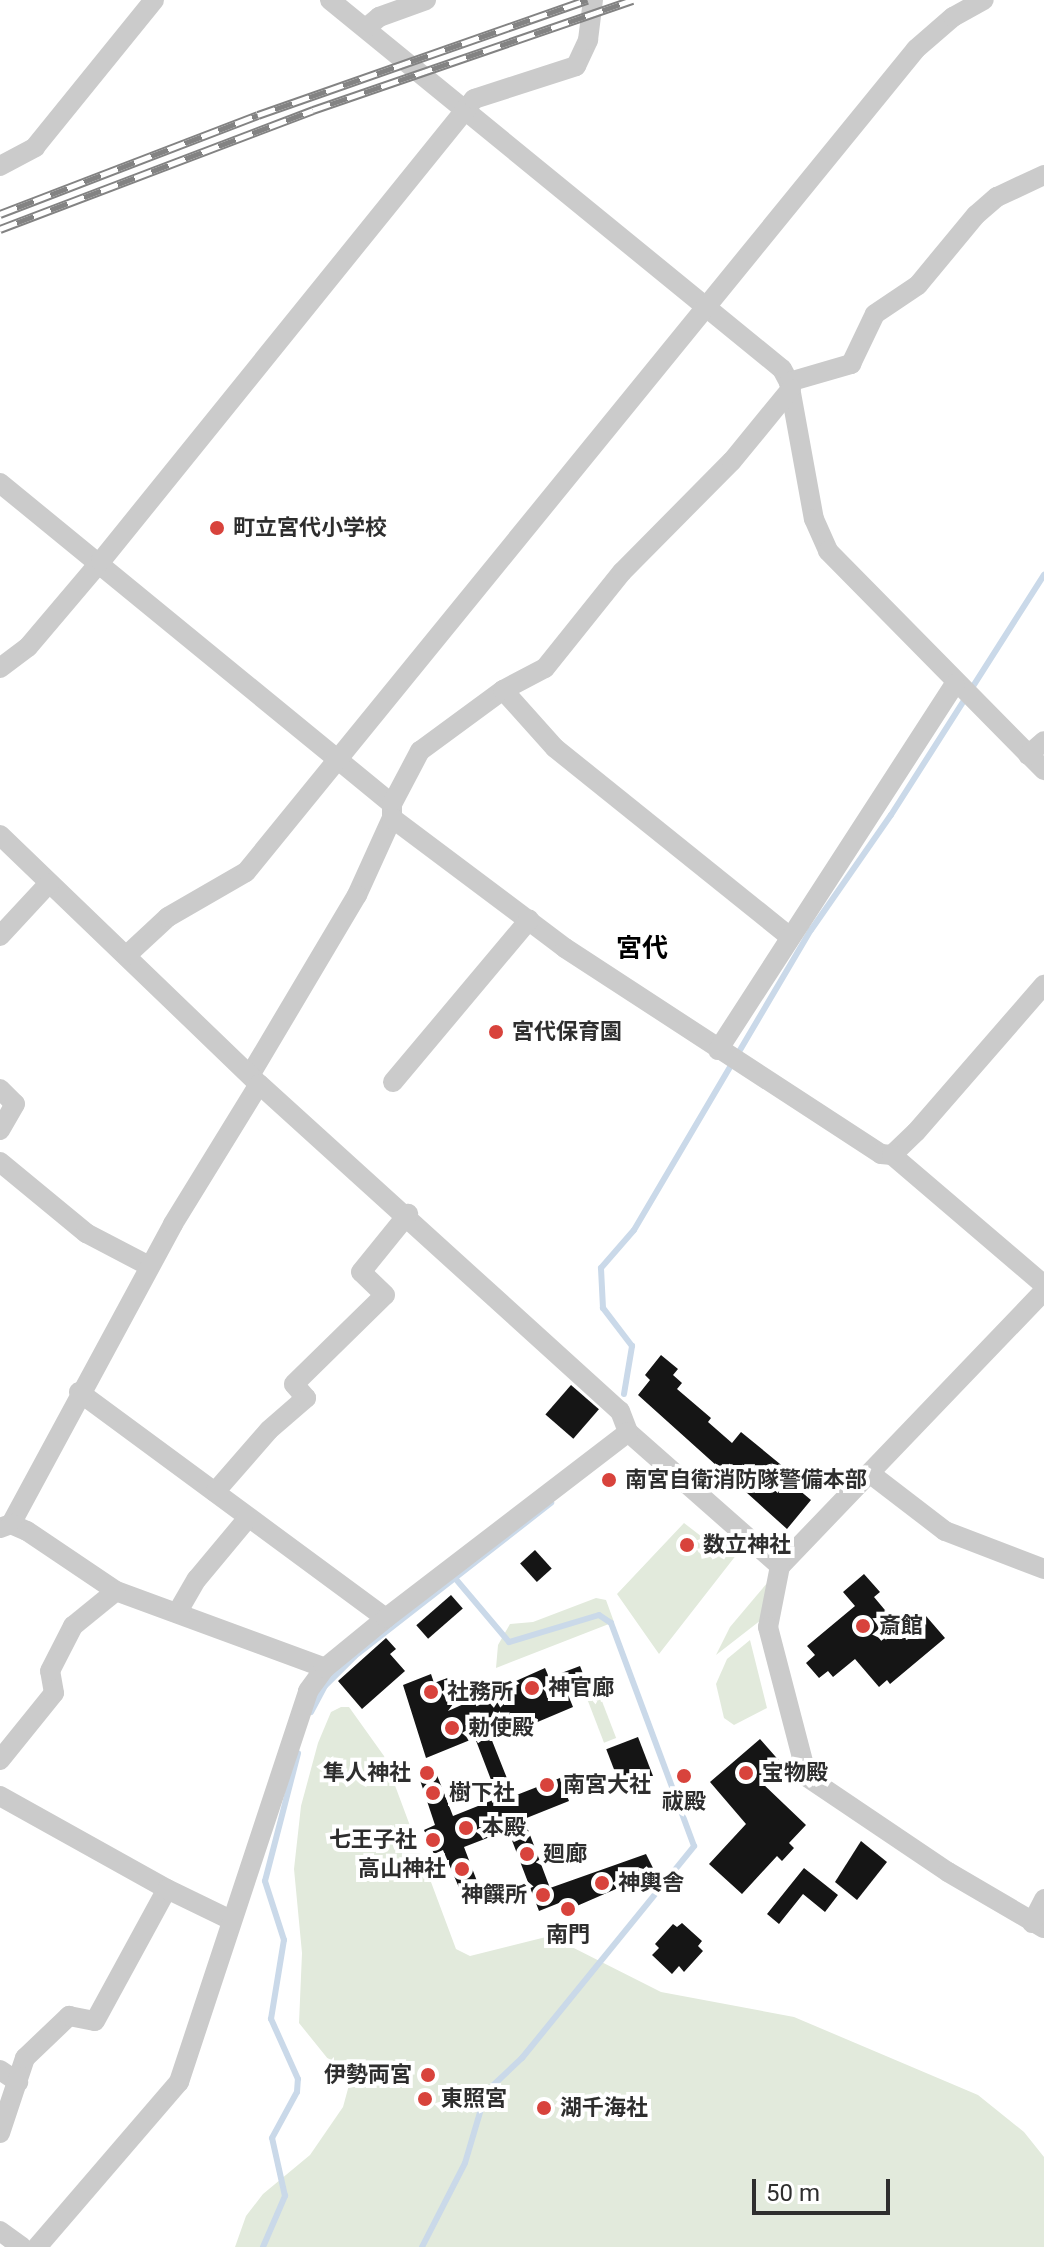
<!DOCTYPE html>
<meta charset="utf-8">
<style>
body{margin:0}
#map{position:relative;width:1044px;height:2247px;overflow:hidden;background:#fff;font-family:Roboto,"Noto Sans JP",sans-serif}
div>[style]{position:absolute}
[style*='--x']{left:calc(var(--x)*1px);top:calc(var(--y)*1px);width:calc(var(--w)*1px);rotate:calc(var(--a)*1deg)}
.green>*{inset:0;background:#e2eadc;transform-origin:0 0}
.stream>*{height:6px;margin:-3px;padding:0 3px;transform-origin:3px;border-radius:3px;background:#cad9e9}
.building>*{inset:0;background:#151515;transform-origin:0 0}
.minor>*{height:20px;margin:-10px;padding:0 10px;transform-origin:10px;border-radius:10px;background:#cbcbcb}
.rail>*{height:9px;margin-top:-4.5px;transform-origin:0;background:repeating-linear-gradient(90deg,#fff 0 18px,#838383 0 36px);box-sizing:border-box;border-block:2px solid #838383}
.dots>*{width:22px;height:22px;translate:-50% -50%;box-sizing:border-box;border:4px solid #fff;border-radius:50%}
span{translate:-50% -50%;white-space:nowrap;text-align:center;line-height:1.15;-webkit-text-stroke:8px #fff;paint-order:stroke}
.poi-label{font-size:22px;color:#2e2e2e;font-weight:700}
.left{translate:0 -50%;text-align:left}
.right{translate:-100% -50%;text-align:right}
.quarter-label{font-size:26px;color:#000;font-weight:700}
.scale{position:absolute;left:752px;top:2179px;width:138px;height:36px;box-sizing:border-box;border:4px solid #2e2e2e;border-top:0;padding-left:10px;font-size:24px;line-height:28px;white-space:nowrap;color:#2e2e2e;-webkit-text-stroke:6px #fff;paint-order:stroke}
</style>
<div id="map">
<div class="green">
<i style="clip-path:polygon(684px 1523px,706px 1540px,717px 1531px,737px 1554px,659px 1654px,617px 1594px)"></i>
<i style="clip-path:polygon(768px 1582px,761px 1620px,716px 1655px,730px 1627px)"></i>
<i style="clip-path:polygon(596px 1598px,606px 1600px,614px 1622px,496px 1668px,498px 1645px,510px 1624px,533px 1622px)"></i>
<i style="clip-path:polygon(750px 1640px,767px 1708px,734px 1725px,724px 1718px,716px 1684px,727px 1659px)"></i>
<i style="left:595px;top:1683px;width:59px;height:13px;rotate:69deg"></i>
<i style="clip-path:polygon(341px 1707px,349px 1707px,384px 1756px,456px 1949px,470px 1956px,550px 1936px,661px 1992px,794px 2017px,978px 2095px,1024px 2132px,1044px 2157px,1044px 2247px,235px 2247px,246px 2216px,263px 2194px,310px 2155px,343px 2107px,349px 2085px,299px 2023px,302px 1953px,294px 1869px,301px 1806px,318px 1743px,331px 1712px)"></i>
</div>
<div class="stream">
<i style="--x:624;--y:1394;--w:49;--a:-80.5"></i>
<i style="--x:632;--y:1346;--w:48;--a:-127.3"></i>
<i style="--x:603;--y:1308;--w:40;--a:-92.9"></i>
<i style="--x:601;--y:1268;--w:50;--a:-49"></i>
<i style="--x:634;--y:1230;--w:348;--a:-59.5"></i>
<i style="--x:811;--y:930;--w:140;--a:-55.2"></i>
<i style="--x:891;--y:815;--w:285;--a:-57.5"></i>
<i style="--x:311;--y:1712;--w:30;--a:-62"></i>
<i style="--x:325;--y:1686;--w:42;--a:-45"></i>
<i style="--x:355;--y:1656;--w:249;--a:-38"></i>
<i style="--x:263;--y:2247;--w:56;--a:-66.7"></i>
<i style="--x:285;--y:2196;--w:59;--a:-102.6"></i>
<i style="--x:272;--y:2138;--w:52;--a:-61.5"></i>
<i style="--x:297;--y:2092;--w:13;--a:-86"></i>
<i style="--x:298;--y:2079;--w:66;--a:-114.2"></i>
<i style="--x:271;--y:2019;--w:80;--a:-80.7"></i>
<i style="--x:284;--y:1940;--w:62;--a:-107.9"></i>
<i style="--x:265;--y:1881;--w:132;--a:-75.5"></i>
<i style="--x:422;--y:2247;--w:94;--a:-62.9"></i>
<i style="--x:465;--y:2163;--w:74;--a:-73.5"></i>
<i style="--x:486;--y:2092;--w:50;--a:-43.4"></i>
<i style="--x:522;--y:2058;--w:273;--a:-50.9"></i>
<i style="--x:694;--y:1846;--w:238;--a:-110.4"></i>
<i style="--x:611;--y:1623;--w:14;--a:-146"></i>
<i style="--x:599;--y:1615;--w:94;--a:163.3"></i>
<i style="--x:509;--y:1642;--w:84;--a:-130.2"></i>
</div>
<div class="building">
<i style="clip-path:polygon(661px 1355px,678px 1369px,673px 1375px,682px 1383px,677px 1389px,711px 1418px,708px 1422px,732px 1443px,741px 1432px,791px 1473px,786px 1479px,811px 1500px,787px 1529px,638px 1395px,650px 1380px,645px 1375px)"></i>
<i style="left:571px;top:1385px;width:37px;height:39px;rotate:41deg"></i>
<i style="left:535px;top:1550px;width:25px;height:20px;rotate:48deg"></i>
<i style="clip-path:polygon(864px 1574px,880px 1592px,874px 1597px,905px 1634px,926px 1616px,945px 1638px,890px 1684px,887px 1680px,879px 1687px,855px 1659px,833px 1677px,828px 1671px,819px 1678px,806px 1663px,815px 1655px,807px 1646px,855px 1606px,843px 1592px)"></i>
<i style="left:451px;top:1595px;width:18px;height:46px;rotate:49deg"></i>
<i style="clip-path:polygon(386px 1638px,396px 1649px,390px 1654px,405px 1671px,362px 1709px,338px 1681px)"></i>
<i style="clip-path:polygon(580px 1666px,587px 1684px,567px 1692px,573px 1707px,521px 1729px,516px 1714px,489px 1724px,489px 1733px,514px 1796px,560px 1778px,569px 1801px,524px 1819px,550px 1888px,646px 1854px,655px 1872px,563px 1912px,559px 1903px,539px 1911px,508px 1830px,464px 1847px,483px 1897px,466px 1904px,443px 1850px,434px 1854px,424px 1830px,435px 1825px,417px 1771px,433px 1765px,453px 1816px,498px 1798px,475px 1738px,426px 1758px,403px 1685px,431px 1674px,434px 1683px,450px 1677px,458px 1697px,448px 1711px,545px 1668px,548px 1675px,556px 1675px)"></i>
<i style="left:638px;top:1737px;width:44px;height:34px;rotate:69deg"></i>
<i style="clip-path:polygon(760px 1739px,782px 1764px,761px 1782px,806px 1825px,789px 1843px,794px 1848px,782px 1861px,777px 1856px,742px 1894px,709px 1864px,746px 1824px,710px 1782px)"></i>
<i style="clip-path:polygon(861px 1841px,887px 1862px,857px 1900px,835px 1882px)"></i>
<i style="clip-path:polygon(804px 1868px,838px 1895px,825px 1912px,803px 1894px,779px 1924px,767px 1914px)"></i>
<i style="clip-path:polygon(682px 1923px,702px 1941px,698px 1946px,703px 1951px,684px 1972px,679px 1966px,672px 1974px,652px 1955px,659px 1948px,655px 1944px,673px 1924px,677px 1927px)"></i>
</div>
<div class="minor">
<i style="--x:330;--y:0;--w:583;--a:39.23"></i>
<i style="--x:782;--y:369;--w:15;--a:62"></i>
<i style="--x:789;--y:382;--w:139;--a:79.7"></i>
<i style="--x:814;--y:519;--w:35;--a:66"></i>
<i style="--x:828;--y:551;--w:308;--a:45.4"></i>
<i style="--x:366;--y:28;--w:17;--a:-40"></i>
<i style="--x:379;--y:17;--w:50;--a:-19.9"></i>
<i style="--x:0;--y:166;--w:40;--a:-28"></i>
<i style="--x:35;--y:147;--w:189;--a:-51"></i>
<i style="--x:789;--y:382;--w:65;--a:-16.2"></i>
<i style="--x:851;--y:364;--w:55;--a:-64.4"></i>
<i style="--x:875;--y:314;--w:52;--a:-34"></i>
<i style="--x:918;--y:285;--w:91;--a:-50.4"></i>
<i style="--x:976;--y:215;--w:28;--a:-41"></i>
<i style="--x:997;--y:197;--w:52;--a:-25.1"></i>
<i style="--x:0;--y:483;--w:507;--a:39.31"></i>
<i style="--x:392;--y:804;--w:14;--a:90"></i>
<i style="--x:392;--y:818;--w:85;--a:114.4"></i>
<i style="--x:357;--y:895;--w:209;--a:120.7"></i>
<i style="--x:0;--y:668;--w:35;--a:-37"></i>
<i style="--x:28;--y:647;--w:113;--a:-49.7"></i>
<i style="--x:101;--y:561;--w:594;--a:-51.08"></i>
<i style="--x:474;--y:99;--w:107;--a:-17.9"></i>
<i style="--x:576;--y:66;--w:29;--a:-65"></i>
<i style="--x:588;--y:40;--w:40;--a:-82.9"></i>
<i style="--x:503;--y:690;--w:78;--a:48.1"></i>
<i style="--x:555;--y:748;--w:300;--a:38.8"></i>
<i style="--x:1028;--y:755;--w:21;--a:-41"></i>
<i style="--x:392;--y:804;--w:60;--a:-62.2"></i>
<i style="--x:420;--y:751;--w:103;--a:-36.3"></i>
<i style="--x:503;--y:690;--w:47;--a:-27.6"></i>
<i style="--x:545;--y:668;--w:123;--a:-51.3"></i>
<i style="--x:622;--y:572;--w:156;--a:-45.3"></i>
<i style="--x:732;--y:461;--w:93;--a:-50.7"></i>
<i style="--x:392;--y:818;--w:216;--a:36.9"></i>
<i style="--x:565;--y:948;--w:377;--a:33.1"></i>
<i style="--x:881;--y:1154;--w:11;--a:5"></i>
<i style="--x:892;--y:1155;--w:33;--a:-44"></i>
<i style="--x:916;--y:1132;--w:195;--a:-49"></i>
<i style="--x:0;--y:835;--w:359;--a:43.9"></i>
<i style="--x:259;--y:1084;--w:487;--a:42.2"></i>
<i style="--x:620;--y:1411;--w:22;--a:69"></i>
<i style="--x:628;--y:1432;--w:203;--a:41.4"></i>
<i style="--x:0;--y:936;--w:72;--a:-47.2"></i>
<i style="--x:127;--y:955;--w:56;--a:-42.8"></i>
<i style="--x:168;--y:917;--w:90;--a:-30"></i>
<i style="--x:246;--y:872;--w:1061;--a:-50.85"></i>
<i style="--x:916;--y:49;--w:49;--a:-40.9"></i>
<i style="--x:953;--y:17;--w:35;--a:-29"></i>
<i style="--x:718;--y:1050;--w:436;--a:-57.1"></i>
<i style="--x:393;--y:1082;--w:212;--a:-50"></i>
<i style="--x:0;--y:1089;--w:21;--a:45"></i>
<i style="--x:15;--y:1104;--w:30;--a:120"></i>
<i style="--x:892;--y:1155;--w:200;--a:40.5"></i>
<i style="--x:0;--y:1162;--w:112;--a:39.5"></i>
<i style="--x:86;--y:1233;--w:71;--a:27.6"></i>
<i style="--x:1044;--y:1291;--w:381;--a:133.8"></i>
<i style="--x:780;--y:1566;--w:62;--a:101.1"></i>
<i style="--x:768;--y:1627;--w:155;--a:75.4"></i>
<i style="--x:807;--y:1777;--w:170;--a:34"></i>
<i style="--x:948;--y:1872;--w:111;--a:30.3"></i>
<i style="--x:79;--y:1392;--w:381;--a:36.4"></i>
<i style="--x:872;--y:1475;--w:92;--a:37.5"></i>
<i style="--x:945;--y:1531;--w:106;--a:21"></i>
<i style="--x:215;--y:1492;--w:82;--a:-48.9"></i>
<i style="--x:269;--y:1430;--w:49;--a:-40.9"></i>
<i style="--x:306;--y:1398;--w:18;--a:-131"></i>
<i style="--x:294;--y:1384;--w:127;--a:-44.4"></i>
<i style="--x:385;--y:1295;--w:33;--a:-136"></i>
<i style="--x:361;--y:1272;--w:75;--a:-51"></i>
<i style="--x:11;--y:1524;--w:341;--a:-61.6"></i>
<i style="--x:173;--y:1224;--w:164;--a:-58.4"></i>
<i style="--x:0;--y:1528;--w:12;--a:-20"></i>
<i style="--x:11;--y:1524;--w:17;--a:24"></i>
<i style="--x:27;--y:1531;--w:107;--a:34"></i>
<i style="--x:116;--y:1591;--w:223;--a:20.2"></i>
<i style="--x:177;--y:1613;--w:39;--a:-60"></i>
<i style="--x:197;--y:1579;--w:78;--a:-50.2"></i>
<i style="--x:0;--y:1760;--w:86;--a:-51.1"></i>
<i style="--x:54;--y:1693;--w:22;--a:-100"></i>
<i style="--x:50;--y:1671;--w:51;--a:-62.9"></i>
<i style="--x:73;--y:1626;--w:55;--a:-39.1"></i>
<i style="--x:0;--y:1796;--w:191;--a:29.1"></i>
<i style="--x:1032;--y:1923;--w:27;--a:-63"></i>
<i style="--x:0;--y:2070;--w:22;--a:34"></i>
<i style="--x:0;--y:2133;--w:79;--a:-71.6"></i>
<i style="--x:25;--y:2058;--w:61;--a:-43.7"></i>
<i style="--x:69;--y:2016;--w:26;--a:11"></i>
<i style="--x:95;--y:2021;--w:150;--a:-61.4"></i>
<i style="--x:167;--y:1889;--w:71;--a:25.8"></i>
<i style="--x:0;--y:2231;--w:27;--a:36"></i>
<i style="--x:37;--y:2247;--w:218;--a:-49.3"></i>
<i style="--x:179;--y:2082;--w:412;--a:-71.7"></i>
<i style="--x:308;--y:1691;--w:29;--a:-54"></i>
<i style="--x:325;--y:1668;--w:79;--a:-39.3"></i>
<i style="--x:386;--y:1618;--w:305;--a:-37.5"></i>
</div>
<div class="rail">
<i style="--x:0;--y:214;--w:276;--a:-21"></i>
<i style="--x:258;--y:115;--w:349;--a:-19.3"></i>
<i style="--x:0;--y:229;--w:335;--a:-20.8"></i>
<i style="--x:313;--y:110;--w:338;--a:-19"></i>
</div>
<div class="dots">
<i style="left:217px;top:528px;background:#d8433c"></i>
<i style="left:496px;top:1032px;background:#d8433c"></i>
<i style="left:609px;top:1480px;background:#d8433c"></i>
<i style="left:687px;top:1545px;background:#d8433c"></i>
<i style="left:863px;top:1626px;background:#d8433c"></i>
<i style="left:532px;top:1688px;background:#d8433c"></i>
<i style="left:431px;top:1692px;background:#d8433c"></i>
<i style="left:452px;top:1728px;background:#d8433c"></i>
<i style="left:427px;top:1773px;background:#d8433c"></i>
<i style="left:746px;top:1773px;background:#d8433c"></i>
<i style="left:684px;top:1776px;background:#d8433c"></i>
<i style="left:547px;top:1785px;background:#d8433c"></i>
<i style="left:433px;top:1793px;background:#d8433c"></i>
<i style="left:466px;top:1828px;background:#d8433c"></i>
<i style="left:433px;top:1840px;background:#d8433c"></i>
<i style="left:527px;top:1854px;background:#d8433c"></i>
<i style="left:462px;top:1869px;background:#d8433c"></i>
<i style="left:602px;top:1883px;background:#d8433c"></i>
<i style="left:543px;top:1895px;background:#d8433c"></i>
<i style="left:568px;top:1909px;background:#d8433c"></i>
<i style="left:428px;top:2075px;background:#d8433c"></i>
<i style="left:425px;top:2099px;background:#d8433c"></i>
<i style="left:544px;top:2108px;background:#d8433c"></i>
</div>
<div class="poi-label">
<span class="left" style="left:233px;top:528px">町立宮代小学校</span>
<span class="left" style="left:512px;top:1032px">宮代保育園</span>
<span class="left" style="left:625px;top:1480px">南宮自衛消防隊警備本部</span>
<span class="left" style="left:703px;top:1545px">数立神社</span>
<span class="left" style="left:879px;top:1626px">斎館</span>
<span class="left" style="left:548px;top:1688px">神官廊</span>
<span class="left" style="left:447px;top:1692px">社務所</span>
<span class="left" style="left:468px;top:1728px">勅使殿</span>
<span class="right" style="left:411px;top:1773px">隼人神社</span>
<span class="left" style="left:762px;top:1773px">宝物殿</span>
<span class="left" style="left:563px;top:1785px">南宮大社</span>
<span class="left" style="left:449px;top:1793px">樹下社</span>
<span style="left:684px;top:1802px">祓殿</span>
<span class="left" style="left:482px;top:1828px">本殿</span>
<span class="right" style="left:417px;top:1840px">七王子社</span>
<span class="left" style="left:543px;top:1854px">廻廊</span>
<span class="right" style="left:446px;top:1869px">高山神社</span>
<span class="left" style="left:618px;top:1883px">神輿舎</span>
<span class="right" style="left:527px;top:1895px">神饌所</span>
<span style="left:568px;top:1935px">南門</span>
<span class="right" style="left:412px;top:2075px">伊勢両宮</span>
<span class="left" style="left:441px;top:2099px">東照宮</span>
<span class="left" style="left:560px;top:2108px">湖千海社</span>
</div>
<div class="quarter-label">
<span style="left:642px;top:949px">宮代</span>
</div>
<div class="scale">50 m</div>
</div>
